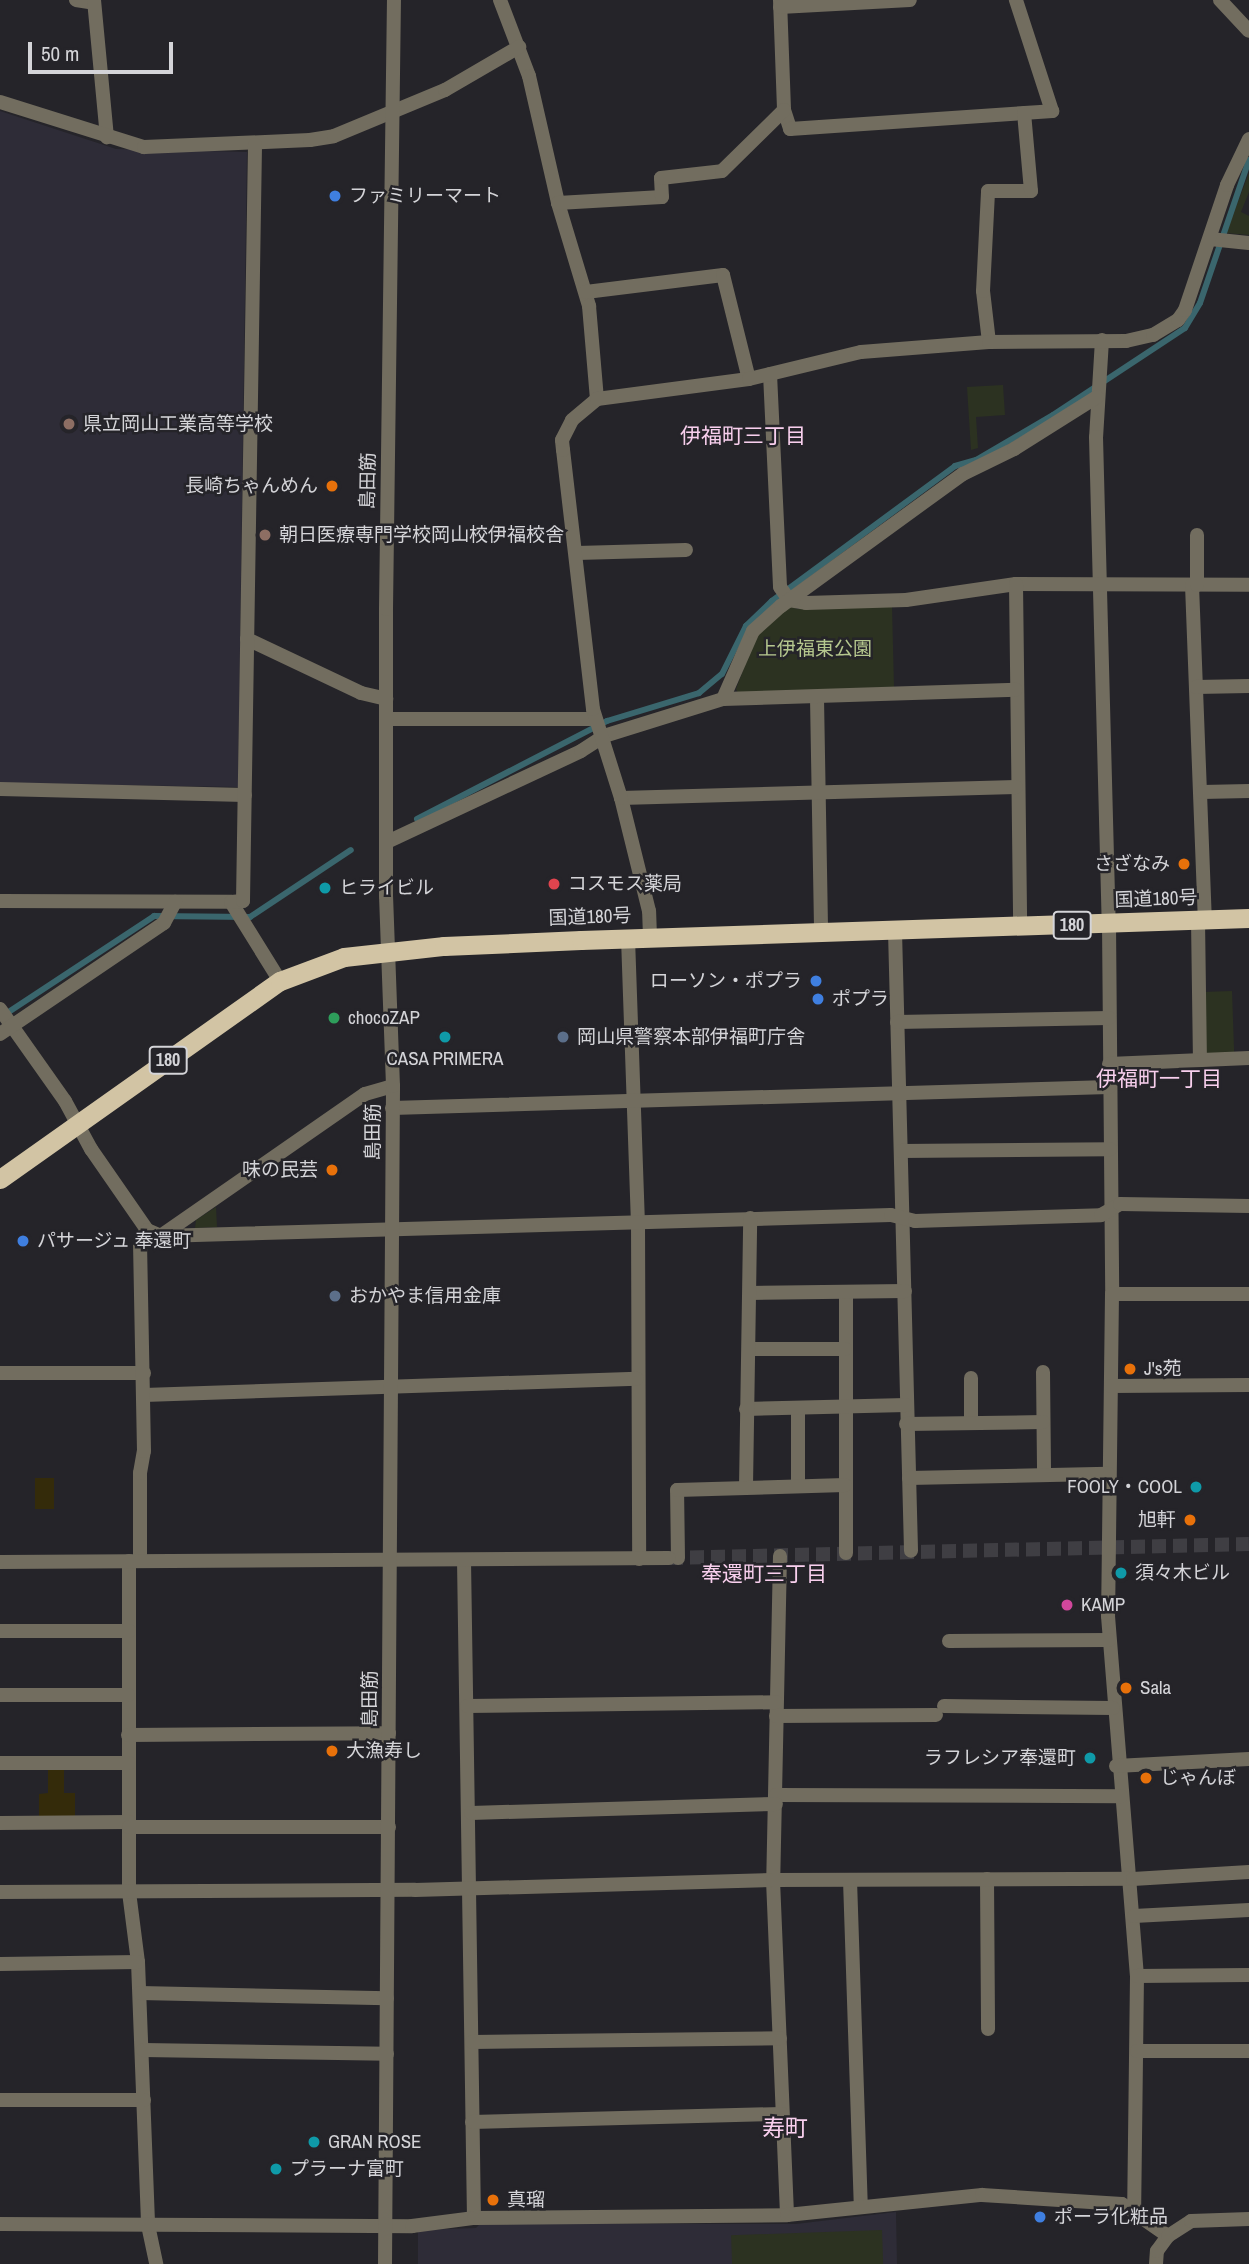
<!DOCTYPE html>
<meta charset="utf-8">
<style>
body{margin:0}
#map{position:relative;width:1249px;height:2264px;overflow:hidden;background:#252429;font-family:"Archivo Narrow","Noto Sans JP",sans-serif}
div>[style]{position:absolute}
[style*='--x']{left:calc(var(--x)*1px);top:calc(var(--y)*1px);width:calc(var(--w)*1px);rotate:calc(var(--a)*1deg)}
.built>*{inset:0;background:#2e2c37}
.green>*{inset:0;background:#2c3221;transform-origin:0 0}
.sand>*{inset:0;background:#342b0a;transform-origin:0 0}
.stream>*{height:6px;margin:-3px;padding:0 3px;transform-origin:3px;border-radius:3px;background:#3a666d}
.pedestrian-tunnel>*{height:14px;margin-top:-7px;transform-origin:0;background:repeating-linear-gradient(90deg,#3f3e43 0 14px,transparent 0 21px)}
.minor>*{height:14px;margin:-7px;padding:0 7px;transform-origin:7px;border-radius:7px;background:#726d5f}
.tertiary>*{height:14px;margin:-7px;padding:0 7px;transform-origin:7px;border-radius:7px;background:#726d5f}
.trunk>*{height:19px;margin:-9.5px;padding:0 9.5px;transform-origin:9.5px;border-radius:9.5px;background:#d2c4a4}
.dots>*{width:19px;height:19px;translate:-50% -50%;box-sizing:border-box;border:4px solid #252429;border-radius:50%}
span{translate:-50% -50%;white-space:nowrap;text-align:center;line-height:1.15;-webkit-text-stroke:5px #252429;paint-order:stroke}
.shield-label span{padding:2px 5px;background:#252429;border:2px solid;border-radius:5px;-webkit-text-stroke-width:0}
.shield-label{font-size:18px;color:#d4d4d8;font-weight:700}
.poi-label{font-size:19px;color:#d4d4d8}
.left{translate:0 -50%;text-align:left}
.right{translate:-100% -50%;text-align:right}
.street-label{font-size:19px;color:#d4d4d8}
.park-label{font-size:19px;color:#b5c78e}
.neighbourhood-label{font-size:21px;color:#f8cfed}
.quarter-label{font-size:23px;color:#f8cfed}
.scale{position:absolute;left:28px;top:42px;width:145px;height:32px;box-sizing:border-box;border:4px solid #d4d4d8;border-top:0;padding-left:9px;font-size:21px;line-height:24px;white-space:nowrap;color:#d4d4d8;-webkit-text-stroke:5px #252429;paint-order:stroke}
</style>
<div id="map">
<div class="built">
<i style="clip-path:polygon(0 111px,116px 149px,247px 152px,238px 787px,0 783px)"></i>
<i style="clip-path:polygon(896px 2212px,897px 2264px,418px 2264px,418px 2230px,476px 2228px,480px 2224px,796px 2224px)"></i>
</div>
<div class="green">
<i style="clip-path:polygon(1249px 173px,1249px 192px,1241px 212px,1249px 216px,1249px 235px,1226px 233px)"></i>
<i style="clip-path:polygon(1003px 385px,1005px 415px,976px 417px,978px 448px,971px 450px,967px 387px)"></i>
<i style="clip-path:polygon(789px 605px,797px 609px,892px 606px,894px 687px,738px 693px,736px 689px,756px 636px)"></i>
<i style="left:1232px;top:991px;width:62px;height:29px;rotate:88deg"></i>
<i style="clip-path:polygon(216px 1207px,217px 1227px,195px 1228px,196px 1220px)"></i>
<i style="left:882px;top:2230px;width:34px;height:151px;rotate:88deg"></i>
</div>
<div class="sand">
<i style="left:35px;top:1478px;width:19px;height:31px"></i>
<i style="clip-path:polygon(48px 1768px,64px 1768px,64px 1793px,75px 1793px,75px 1817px,39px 1817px,39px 1794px,48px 1793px)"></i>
</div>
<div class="stream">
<i style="--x:417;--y:819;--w:214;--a:-27.3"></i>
<i style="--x:607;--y:721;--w:96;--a:-16.9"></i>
<i style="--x:699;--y:693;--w:30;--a:-40"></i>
<i style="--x:722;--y:674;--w:54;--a:-63.4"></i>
<i style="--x:746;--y:626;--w:36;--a:-44"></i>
<i style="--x:772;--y:601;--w:227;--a:-36.4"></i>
<i style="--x:955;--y:466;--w:22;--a:-16"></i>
<i style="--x:976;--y:460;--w:89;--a:-30.3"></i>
<i style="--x:1053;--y:415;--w:158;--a:-33.4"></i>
<i style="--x:1185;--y:328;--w:29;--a:-59"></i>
<i style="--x:1200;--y:303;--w:151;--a:-71.1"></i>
<i style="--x:4;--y:1015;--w:180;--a:-33.4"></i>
<i style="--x:154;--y:916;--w:96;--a:0.6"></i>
<i style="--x:250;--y:917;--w:121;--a:-33.6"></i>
</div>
<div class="pedestrian-tunnel">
<i style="--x:669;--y:1558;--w:580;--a:-1.38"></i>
</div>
<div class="minor">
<i style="--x:76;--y:0;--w:18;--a:9"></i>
<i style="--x:94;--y:0;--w:138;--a:84.6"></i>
<i style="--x:500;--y:0;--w:81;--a:69.1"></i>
<i style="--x:529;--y:76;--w:130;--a:77.1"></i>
<i style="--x:558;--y:203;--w:108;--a:73.2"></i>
<i style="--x:589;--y:306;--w:93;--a:85.1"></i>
<i style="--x:780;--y:0;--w:110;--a:87.9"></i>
<i style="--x:784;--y:110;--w:20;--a:72"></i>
<i style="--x:790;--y:129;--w:263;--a:-3.9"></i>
<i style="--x:1052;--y:111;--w:117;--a:-108"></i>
<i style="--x:1220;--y:0;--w:42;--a:46.9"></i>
<i style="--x:780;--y:7;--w:130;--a:-3.1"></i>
<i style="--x:0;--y:102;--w:151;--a:17.4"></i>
<i style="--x:144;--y:147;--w:166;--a:-2.4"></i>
<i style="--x:310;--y:140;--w:24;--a:-9"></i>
<i style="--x:334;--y:136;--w:120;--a:-22.5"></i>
<i style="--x:445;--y:90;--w:86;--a:-30.2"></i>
<i style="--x:558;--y:203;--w:104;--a:-3.3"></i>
<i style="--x:662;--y:197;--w:19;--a:-93"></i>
<i style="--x:661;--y:178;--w:61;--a:-6.5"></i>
<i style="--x:722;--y:171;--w:87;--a:-44.5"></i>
<i style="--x:1210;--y:239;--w:39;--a:6"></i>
<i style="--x:586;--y:292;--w:138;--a:-7.1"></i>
<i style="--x:723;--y:275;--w:107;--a:76"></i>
<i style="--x:1102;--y:340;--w:97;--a:93.5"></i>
<i style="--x:1096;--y:437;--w:487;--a:88.5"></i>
<i style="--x:1109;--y:924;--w:370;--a:89.5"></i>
<i style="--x:1112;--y:1294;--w:322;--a:90.7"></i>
<i style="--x:1108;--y:1616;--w:361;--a:85.4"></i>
<i style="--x:1137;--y:1976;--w:233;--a:90.7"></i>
<i style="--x:989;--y:342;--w:51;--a:-96.7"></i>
<i style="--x:983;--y:291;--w:100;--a:-87.1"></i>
<i style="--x:988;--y:191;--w:43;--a:0"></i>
<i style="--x:1031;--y:191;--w:78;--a:-95.1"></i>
<i style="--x:770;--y:374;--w:213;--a:87.3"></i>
<i style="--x:780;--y:587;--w:16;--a:55"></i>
<i style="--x:789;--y:600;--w:17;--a:10"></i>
<i style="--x:806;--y:603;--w:100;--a:-1.7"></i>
<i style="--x:906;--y:600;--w:111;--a:-8.3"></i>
<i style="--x:1016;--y:584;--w:233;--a:0.2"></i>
<i style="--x:577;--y:553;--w:109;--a:-1.6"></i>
<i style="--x:1016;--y:584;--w:343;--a:89.3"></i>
<i style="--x:1192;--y:585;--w:335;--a:87.8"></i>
<i style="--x:1197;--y:585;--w:50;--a:-90"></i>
<i style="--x:247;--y:639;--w:126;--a:25.3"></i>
<i style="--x:361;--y:693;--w:26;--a:13"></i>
<i style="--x:1196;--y:687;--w:53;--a:-1.1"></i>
<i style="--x:817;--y:698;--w:236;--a:89"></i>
<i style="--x:723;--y:699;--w:293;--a:-1.8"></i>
<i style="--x:386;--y:719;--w:209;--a:0"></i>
<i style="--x:0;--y:789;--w:245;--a:1.4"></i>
<i style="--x:1202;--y:792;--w:47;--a:-1.2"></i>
<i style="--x:621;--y:798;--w:395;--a:-1.6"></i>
<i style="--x:387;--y:842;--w:214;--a:-25.1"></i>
<i style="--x:581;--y:751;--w:27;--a:-33"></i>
<i style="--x:604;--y:736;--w:125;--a:-17.3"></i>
<i style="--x:723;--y:699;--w:74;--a:-66.2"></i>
<i style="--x:753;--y:631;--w:38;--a:-42"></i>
<i style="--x:781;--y:606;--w:225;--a:-36"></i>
<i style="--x:963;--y:474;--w:57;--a:-26.1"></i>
<i style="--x:1014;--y:449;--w:98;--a:-32.1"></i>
<i style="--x:0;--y:901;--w:231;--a:0.2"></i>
<i style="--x:231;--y:902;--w:93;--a:58.2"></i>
<i style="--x:231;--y:902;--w:12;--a:-5"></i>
<i style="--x:243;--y:901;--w:756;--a:-89.09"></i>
<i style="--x:1198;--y:920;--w:140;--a:89.2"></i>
<i style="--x:895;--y:931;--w:620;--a:88.52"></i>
<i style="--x:650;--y:937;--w:26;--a:-92"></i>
<i style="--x:649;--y:911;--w:116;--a:-103.9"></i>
<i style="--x:621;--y:798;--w:93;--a:-107.5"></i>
<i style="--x:593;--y:709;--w:261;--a:-96.6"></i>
<i style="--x:563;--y:450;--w:10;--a:-96"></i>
<i style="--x:562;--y:440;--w:22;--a:-63"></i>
<i style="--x:572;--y:420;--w:33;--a:-40"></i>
<i style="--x:597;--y:399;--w:153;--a:-7.5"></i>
<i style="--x:749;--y:379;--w:115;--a:-13.6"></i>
<i style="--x:861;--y:352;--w:128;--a:-4.5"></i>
<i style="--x:989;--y:342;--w:137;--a:-0.4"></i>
<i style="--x:1126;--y:341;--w:28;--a:-13"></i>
<i style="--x:1153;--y:335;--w:29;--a:-31"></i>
<i style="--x:1178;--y:320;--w:12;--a:-55"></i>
<i style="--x:1185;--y:310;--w:132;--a:-71.4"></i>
<i style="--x:1227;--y:185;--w:51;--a:-64.4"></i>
<i style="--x:628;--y:938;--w:284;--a:88"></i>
<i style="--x:638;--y:1222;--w:337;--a:89.8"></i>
<i style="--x:0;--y:1009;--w:113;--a:54.8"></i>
<i style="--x:65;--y:1101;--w:55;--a:61.6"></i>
<i style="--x:91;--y:1149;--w:98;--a:55.3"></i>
<i style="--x:147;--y:1230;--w:15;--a:23"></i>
<i style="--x:161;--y:1236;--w:730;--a:-1.65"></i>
<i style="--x:891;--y:1215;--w:25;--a:14"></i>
<i style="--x:915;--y:1221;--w:186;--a:-1.8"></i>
<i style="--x:1101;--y:1215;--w:22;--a:-30"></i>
<i style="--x:1120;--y:1204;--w:129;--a:0.9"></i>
<i style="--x:897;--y:1022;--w:212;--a:-1.1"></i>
<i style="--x:0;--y:1034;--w:198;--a:-34.1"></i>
<i style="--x:164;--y:923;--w:24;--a:-62"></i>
<i style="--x:1109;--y:1064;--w:140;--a:-2.5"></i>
<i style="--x:392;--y:1108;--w:717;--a:-1.68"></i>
<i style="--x:901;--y:1151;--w:209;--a:-0.5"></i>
<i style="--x:162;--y:1235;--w:247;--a:-34.8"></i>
<i style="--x:365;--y:1094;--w:29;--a:-16"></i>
<i style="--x:846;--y:1292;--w:261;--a:90"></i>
<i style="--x:750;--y:1293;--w:155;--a:-0.7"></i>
<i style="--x:1112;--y:1294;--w:137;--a:0"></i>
<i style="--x:749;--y:1349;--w:96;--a:0"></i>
<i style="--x:1043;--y:1372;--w:103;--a:89.4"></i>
<i style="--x:0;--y:1373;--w:144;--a:0"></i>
<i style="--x:971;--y:1378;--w:45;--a:90"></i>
<i style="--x:1111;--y:1386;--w:138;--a:-0.4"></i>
<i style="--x:144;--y:1395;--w:493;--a:-1.9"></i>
<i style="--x:798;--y:1408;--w:78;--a:90"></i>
<i style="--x:746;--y:1409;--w:160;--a:-1.4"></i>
<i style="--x:906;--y:1424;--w:137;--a:-0.8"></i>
<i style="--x:909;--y:1478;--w:199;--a:-1.2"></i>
<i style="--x:746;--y:1487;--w:269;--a:-89.1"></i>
<i style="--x:780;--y:1556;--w:324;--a:91.2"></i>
<i style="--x:773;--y:1880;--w:335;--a:87.6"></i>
<i style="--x:678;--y:1558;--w:68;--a:-90.8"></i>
<i style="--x:677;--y:1490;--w:168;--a:-1.7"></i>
<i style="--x:464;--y:1560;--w:658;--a:89.13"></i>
<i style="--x:129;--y:1561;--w:331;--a:90"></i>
<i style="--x:129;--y:1892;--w:71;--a:82.7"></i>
<i style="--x:138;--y:1962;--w:263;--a:87.8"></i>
<i style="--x:148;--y:2225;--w:40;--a:78"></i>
<i style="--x:140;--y:1561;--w:88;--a:-90"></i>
<i style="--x:140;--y:1473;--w:22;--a:-80"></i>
<i style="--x:144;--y:1451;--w:211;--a:-91.1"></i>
<i style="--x:140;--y:1240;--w:12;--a:-55"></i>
<i style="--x:0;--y:1562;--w:669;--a:-0.34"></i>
<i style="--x:0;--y:1631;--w:129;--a:0"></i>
<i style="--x:949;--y:1641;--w:160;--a:-0.4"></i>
<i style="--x:0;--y:1695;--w:128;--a:0"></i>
<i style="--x:467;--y:1706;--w:309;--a:-0.7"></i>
<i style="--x:944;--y:1706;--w:169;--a:0.7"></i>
<i style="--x:776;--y:1716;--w:160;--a:-0.4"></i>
<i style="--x:128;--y:1735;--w:261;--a:-0.4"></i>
<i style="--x:0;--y:1763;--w:129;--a:0"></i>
<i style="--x:1116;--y:1766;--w:133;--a:-3"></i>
<i style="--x:776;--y:1795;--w:345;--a:0.2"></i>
<i style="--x:471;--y:1813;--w:305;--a:-1.7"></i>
<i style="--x:0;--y:1823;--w:129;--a:-0.4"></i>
<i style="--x:129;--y:1827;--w:260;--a:0"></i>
<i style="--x:987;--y:1879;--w:150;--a:89.6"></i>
<i style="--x:850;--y:1880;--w:325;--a:88.1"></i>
<i style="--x:0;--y:1892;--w:415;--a:-0.3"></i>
<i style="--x:415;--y:1890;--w:358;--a:-1.6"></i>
<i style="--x:773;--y:1880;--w:360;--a:-0.2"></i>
<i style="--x:1133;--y:1879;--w:116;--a:-3.5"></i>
<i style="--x:1134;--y:1916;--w:115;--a:-3"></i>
<i style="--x:0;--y:1964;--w:138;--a:-0.8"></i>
<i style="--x:1137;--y:1976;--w:112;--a:-0.5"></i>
<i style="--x:140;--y:1993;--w:247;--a:1.2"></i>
<i style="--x:472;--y:2042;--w:308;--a:-0.7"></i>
<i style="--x:143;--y:2050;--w:244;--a:0.9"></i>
<i style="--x:1137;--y:2051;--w:112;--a:0"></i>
<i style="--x:0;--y:2100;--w:144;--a:0"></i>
<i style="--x:472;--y:2122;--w:310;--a:-1.5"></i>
<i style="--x:0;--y:2224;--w:412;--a:0.3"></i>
<i style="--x:412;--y:2226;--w:63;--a:-7.4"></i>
<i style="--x:474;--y:2218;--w:313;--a:-0.5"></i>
<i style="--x:787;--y:2215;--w:196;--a:-5.9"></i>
<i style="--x:982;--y:2195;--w:140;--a:3.7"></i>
<i style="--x:1122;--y:2204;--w:56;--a:34.8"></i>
</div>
<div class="tertiary">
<i style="--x:385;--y:2264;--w:1178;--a:-89.61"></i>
<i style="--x:393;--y:1086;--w:190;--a:-92.1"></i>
<i style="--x:386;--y:896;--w:287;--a:-90"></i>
<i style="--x:386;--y:609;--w:609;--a:-89.25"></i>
<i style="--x:1156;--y:2264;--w:13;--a:-86"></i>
<i style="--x:1157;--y:2251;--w:19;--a:-54"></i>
<i style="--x:1168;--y:2236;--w:27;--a:-33"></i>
<i style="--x:1191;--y:2221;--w:58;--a:-2"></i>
</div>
<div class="trunk">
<i style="--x:0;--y:1179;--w:343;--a:-35.3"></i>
<i style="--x:280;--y:981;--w:68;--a:-20.6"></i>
<i style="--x:344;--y:957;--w:101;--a:-6.3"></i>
<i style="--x:444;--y:946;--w:137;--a:-2.5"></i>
<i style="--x:581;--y:940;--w:668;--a:-1.89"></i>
</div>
<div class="dots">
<i style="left:335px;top:196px;background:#3f7fe0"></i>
<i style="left:69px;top:424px;background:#8d6e63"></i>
<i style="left:332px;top:486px;background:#e8710a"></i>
<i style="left:265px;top:535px;background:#8d6e63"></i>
<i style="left:1184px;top:864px;background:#e8710a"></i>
<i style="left:554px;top:884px;background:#e0444e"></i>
<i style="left:325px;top:888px;background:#0f9aa8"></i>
<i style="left:816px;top:981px;background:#3f7fe0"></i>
<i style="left:818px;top:999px;background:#3f7fe0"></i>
<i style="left:334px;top:1018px;background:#2e9e5b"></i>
<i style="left:445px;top:1037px;background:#0f9aa8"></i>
<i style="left:563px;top:1037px;background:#5c6f8a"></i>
<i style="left:332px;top:1170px;background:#e8710a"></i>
<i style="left:23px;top:1241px;background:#3f7fe0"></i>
<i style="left:335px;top:1296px;background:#5c6f8a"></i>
<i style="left:1130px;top:1369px;background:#e8710a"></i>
<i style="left:1196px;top:1487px;background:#0f9aa8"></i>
<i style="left:1190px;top:1520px;background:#e8710a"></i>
<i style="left:1121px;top:1573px;background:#0f9aa8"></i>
<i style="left:1067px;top:1605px;background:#d1479c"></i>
<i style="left:1126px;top:1688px;background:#e8710a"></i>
<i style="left:332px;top:1751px;background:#e8710a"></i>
<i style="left:1090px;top:1758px;background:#0f9aa8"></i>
<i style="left:1146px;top:1778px;background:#e8710a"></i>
<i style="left:314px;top:2142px;background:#0f9aa8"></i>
<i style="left:276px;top:2169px;background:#0f9aa8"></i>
<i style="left:493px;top:2200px;background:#e8710a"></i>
<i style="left:1040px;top:2217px;background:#3f7fe0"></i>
</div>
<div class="shield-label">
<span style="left:1072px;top:925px">180</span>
<span style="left:168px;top:1060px">180</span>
</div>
<div class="poi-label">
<span class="left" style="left:349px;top:196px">ファミリーマート</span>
<span class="left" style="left:83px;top:424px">県立岡山工業高等学校</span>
<span class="right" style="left:318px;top:486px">長崎ちゃんめん</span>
<span class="left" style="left:279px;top:535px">朝日医療専門学校岡山校伊福校舎</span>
<span class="right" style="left:1170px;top:864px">さざなみ</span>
<span class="left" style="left:568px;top:884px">コスモス薬局</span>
<span class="left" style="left:339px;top:888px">ヒライビル</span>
<span class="right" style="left:802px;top:981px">ローソン・ポプラ</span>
<span class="left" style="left:832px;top:999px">ポプラ</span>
<span class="left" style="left:348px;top:1018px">chocoZAP</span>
<span class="left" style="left:577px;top:1037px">岡山県警察本部伊福町庁舎</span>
<span style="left:445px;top:1059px">CASA PRIMERA</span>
<span class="right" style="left:318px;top:1170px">味の民芸</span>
<span class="left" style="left:37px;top:1241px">パサージュ 奉還町</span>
<span class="left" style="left:349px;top:1296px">おかやま信用金庫</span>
<span class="left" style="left:1144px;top:1369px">J's苑</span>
<span class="right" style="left:1182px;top:1487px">FOOLY・COOL</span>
<span class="right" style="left:1176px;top:1520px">旭軒</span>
<span class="left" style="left:1135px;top:1573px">須々木ビル</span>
<span class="left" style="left:1081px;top:1605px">KAMP</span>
<span class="left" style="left:1140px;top:1688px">Sala</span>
<span class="left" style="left:346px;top:1751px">大漁寿し</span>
<span class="right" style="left:1076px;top:1758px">ラフレシア奉還町</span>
<span class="left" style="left:1160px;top:1778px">じゃんぼ</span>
<span class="left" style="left:328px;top:2142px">GRAN ROSE</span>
<span class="left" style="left:290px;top:2169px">プラーナ富町</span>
<span class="left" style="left:507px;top:2200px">真瑠</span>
<span class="left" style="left:1054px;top:2217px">ポーラ化粧品</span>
</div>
<div class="street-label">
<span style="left:368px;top:481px;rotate:-89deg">島田筋</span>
<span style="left:1156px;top:899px;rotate:-2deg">国道180号</span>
<span style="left:590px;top:917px;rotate:-2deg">国道180号</span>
<span style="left:373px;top:1132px;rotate:-90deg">島田筋</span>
<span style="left:370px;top:1699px;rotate:-90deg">島田筋</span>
</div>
<div class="park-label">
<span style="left:815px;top:649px">上伊福東公園</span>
</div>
<div class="neighbourhood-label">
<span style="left:743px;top:436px">伊福町三丁目</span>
<span style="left:1159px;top:1079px">伊福町一丁目</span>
<span style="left:764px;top:1574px">奉還町三丁目</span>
</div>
<div class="quarter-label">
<span style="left:785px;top:2128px">寿町</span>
</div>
<div class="scale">50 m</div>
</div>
